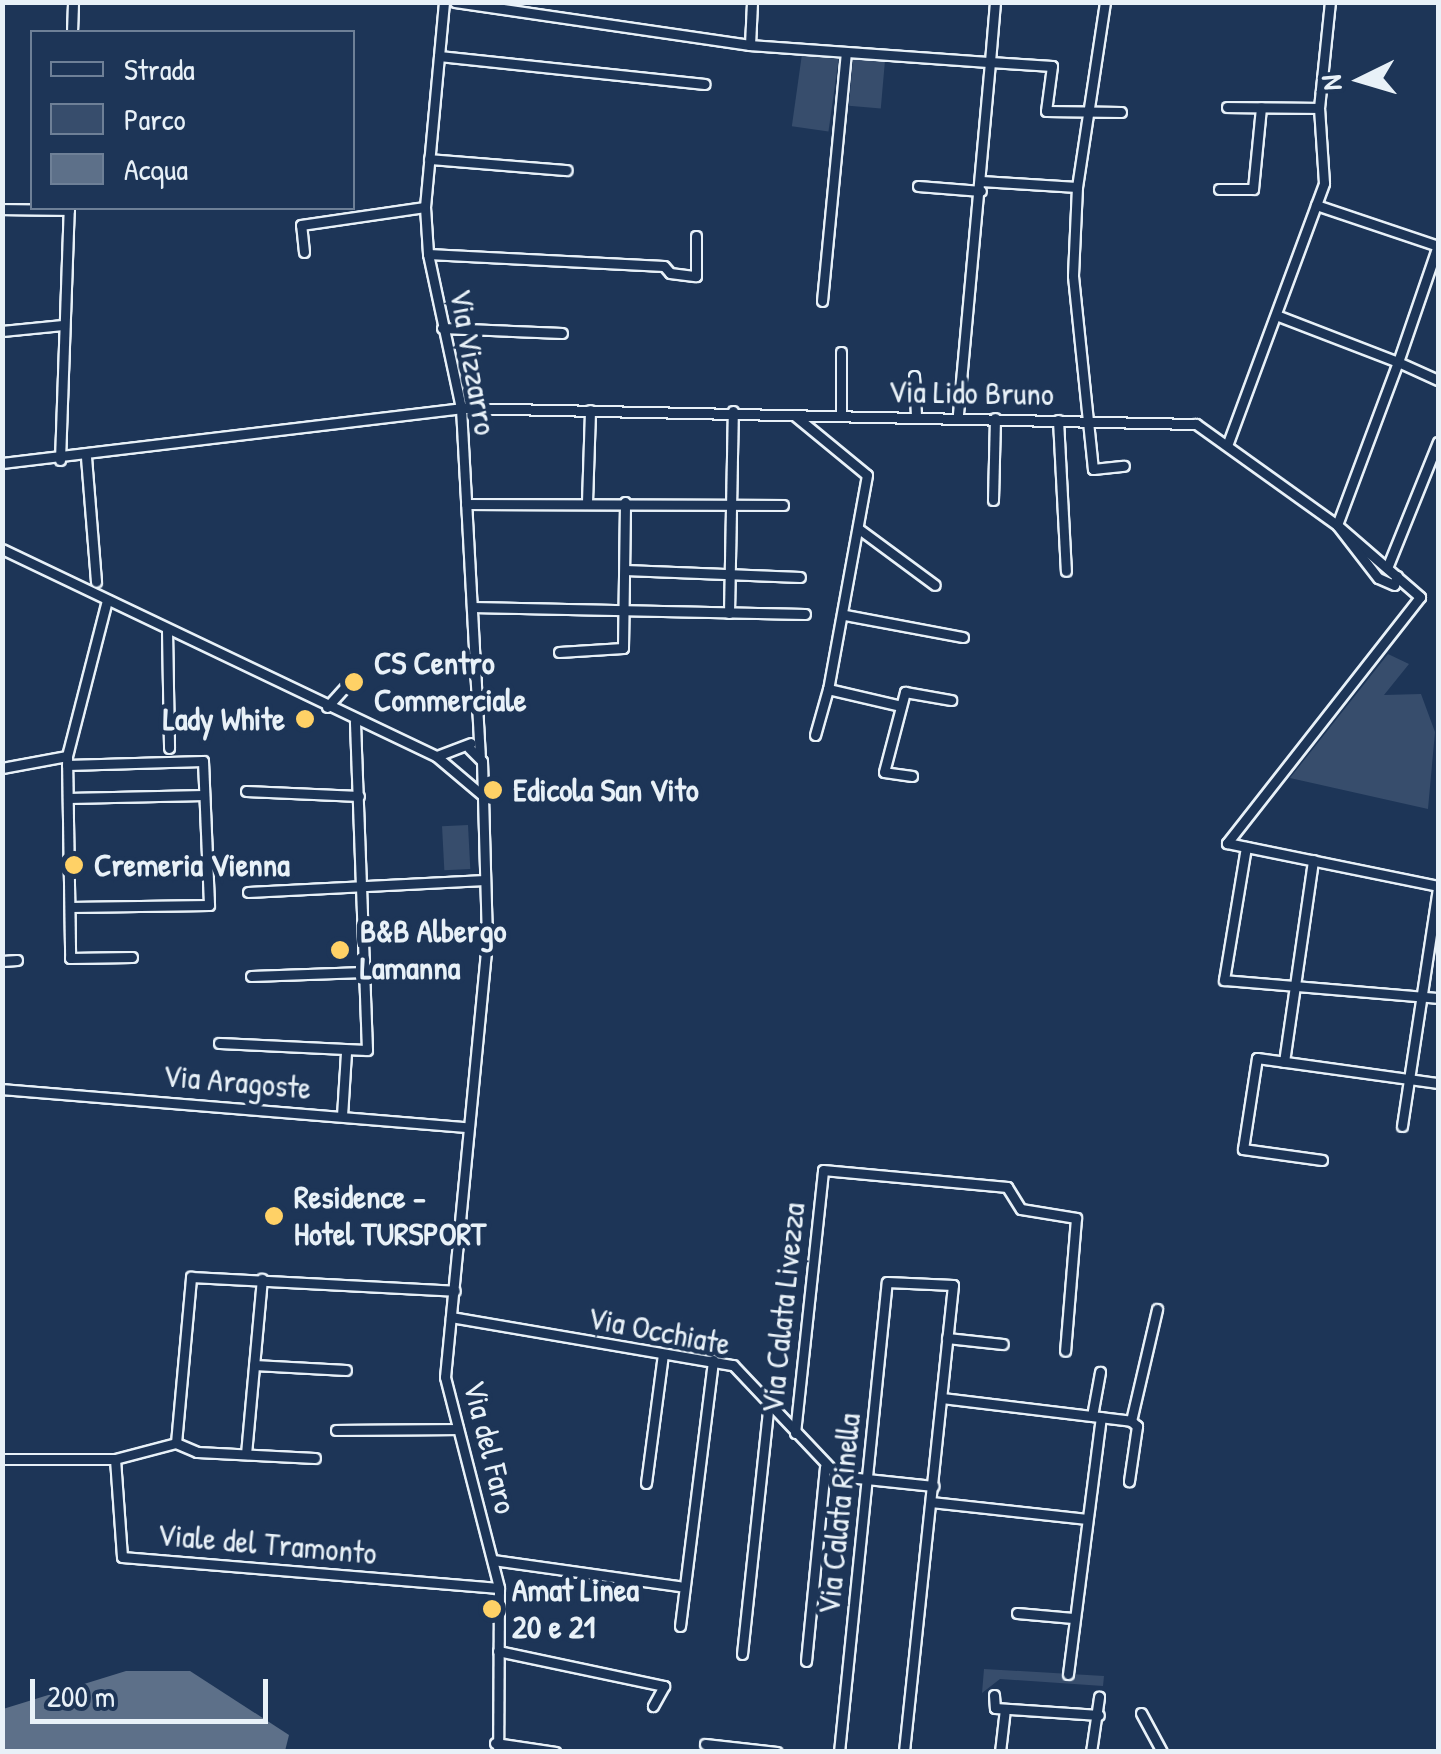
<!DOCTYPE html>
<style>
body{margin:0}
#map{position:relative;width:1441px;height:1754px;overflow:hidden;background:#1d3557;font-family:"Patrick Hand",sans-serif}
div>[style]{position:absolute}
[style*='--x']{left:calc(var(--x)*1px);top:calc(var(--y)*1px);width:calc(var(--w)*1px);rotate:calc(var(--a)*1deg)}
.green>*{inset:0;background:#374d6c;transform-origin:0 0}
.water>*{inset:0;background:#5d7089}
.roads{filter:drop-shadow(2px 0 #e8f1f8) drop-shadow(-2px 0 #e8f1f8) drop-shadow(0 2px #e8f1f8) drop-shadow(0 -2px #e8f1f8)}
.minor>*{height:9px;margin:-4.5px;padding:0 4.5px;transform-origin:4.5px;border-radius:4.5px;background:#1d3557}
.dots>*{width:28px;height:28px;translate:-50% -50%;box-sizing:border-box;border:5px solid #1d3557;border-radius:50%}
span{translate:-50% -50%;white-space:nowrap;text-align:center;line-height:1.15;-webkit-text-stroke:9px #1d3557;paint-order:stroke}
.street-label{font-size:32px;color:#e8f1f8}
.poi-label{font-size:32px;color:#e8f1f8;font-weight:700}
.left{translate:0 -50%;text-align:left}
.right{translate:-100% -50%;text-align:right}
.frame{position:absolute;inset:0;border:5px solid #e8f1f8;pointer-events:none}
.legend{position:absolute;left:30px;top:30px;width:325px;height:180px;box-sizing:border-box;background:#1d3557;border:2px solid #6e8097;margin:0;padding:12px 18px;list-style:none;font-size:30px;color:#e8f1f8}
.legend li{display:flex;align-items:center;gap:20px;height:50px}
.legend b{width:50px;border:2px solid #6e8097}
.north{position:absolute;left:1311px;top:30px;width:100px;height:100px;-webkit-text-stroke:8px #1d3557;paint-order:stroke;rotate:265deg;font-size:28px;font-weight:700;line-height:40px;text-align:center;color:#e8f1f8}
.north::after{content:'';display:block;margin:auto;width:35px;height:45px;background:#e8f1f8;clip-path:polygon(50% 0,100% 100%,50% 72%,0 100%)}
.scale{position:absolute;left:30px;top:1679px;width:238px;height:45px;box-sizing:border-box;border:5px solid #e8f1f8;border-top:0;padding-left:12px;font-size:30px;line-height:35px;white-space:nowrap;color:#e8f1f8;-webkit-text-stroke:8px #1d3557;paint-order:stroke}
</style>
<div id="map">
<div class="green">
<i style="left:802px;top:54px;width:37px;height:73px;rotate:8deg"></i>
<i style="left:853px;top:59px;width:32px;height:47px;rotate:5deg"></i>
<i style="clip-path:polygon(1388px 654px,1409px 664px,1384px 695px,1421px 694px,1435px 732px,1428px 809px,1290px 778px)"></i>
<i style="left:468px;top:825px;width:44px;height:26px;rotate:87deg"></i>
<i style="clip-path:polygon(984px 1669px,1104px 1676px,1103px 1686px,1000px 1679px,982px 1693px)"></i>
</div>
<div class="water">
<i style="clip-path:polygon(126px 1671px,190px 1671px,289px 1735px,285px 1751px,3px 1751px,3px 1709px)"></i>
</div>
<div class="roads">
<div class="minor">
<i style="--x:444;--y:2;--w:206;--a:95.3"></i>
<i style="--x:425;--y:207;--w:47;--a:86.3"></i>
<i style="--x:428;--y:254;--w:157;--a:77.9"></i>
<i style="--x:461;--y:408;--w:348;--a:86.9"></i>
<i style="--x:455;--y:2;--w:298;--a:8.3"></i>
<i style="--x:750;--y:45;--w:241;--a:4.1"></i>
<i style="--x:990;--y:62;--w:356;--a:95.2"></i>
<i style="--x:995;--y:2;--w:60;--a:94.8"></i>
<i style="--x:990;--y:62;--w:62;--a:3.7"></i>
<i style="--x:1052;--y:66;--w:45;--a:97.6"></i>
<i style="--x:1046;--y:111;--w:75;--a:0.8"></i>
<i style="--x:1105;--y:2;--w:187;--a:98.6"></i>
<i style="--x:1077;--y:187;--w:89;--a:92.6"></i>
<i style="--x:1073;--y:276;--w:194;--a:84.1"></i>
<i style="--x:1093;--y:469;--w:31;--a:-6"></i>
<i style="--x:72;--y:32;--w:30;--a:-88"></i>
<i style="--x:750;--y:45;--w:43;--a:-87.3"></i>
<i style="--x:439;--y:56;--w:267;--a:6"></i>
<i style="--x:1227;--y:107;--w:92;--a:0.6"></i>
<i style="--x:429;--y:159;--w:138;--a:4.6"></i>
<i style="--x:981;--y:181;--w:96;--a:3.6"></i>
<i style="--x:918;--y:186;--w:63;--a:4.5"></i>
<i style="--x:1219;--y:189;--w:34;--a:0"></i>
<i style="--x:1253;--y:189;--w:82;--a:-84.4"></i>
<i style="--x:1316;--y:205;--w:129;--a:18.6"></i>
<i style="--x:2;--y:209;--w:67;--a:0.9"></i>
<i style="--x:304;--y:252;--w:27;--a:-96"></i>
<i style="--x:301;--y:225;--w:125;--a:-8.3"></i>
<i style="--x:428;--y:254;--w:236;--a:2.9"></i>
<i style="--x:664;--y:266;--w:9;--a:49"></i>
<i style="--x:670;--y:273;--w:26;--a:7"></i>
<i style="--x:696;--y:276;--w:40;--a:-90"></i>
<i style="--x:822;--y:301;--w:250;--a:-84.5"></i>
<i style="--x:1276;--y:315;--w:131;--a:21.1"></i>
<i style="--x:1398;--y:362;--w:124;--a:-71.1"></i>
<i style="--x:442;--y:328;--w:120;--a:2.4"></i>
<i style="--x:2;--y:331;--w:61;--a:-5.6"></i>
<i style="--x:841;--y:352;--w:63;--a:90"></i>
<i style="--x:914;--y:376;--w:40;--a:87.1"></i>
<i style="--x:794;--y:415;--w:94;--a:39.4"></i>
<i style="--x:867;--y:475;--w:218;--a:100.3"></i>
<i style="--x:828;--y:689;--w:75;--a:13.1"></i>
<i style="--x:1058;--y:420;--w:151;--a:87"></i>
<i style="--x:1228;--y:443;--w:277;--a:-69.7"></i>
<i style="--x:1324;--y:183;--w:75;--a:-93.8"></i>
<i style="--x:1319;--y:108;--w:107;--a:-84.1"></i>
<i style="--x:86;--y:457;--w:125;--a:85.4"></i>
<i style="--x:60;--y:460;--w:252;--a:-88"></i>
<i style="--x:2;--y:463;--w:462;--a:-6.8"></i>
<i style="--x:461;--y:408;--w:735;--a:1.25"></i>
<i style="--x:1196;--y:424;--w:173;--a:35.6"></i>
<i style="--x:1337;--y:525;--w:110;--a:40.9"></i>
<i style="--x:1420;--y:597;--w:313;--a:128.1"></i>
<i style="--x:1227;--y:843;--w:215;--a:11.5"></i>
<i style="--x:993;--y:500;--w:82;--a:-88.6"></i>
<i style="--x:587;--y:502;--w:92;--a:-88.1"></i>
<i style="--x:466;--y:504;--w:317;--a:0.2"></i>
<i style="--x:859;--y:529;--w:94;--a:36.4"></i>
<i style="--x:2;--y:549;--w:481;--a:25.5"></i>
<i style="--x:436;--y:756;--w:59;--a:40.2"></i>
<i style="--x:1387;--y:568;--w:136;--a:-68"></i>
<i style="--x:625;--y:570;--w:175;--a:2.3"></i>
<i style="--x:1397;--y:576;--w:9;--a:108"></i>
<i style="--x:1394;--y:585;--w:17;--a:-156"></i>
<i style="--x:1378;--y:578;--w:67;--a:-127.7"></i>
<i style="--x:1337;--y:525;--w:174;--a:-69.5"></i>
<i style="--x:1398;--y:362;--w:44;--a:24.2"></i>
<i style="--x:472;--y:607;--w:333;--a:1.2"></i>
<i style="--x:729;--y:613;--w:202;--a:-88.9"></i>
<i style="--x:845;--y:615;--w:120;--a:10.6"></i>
<i style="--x:167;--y:630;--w:118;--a:89"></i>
<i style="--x:559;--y:652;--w:64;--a:-3.6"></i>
<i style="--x:623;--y:648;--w:146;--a:-89.2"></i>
<i style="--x:327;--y:707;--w:27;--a:-48"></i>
<i style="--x:815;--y:735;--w:48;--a:-74.2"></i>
<i style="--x:469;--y:748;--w:18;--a:45"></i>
<i style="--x:482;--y:761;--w:180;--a:88.4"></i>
<i style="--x:487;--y:941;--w:438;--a:95.5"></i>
<i style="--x:445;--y:1377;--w:218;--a:75.6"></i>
<i style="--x:499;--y:1588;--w:164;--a:90.3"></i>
<i style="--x:67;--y:756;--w:202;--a:89.1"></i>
<i style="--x:70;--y:958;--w:62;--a:-0.9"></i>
<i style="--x:437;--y:756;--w:36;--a:-21"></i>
<i style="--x:67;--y:765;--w:136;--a:-1.7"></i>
<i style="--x:203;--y:761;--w:144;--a:87.6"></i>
<i style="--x:209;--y:905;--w:139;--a:179.2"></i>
<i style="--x:2;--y:768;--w:66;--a:-10.5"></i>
<i style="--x:67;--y:756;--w:161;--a:-75.6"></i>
<i style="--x:912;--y:776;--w:28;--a:-172"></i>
<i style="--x:884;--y:772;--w:83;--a:-75.3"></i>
<i style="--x:905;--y:692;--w:47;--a:9.9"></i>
<i style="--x:246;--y:791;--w:113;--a:2.5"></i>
<i style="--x:68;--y:798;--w:136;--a:-1.3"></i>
<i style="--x:1246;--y:847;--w:135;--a:99.4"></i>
<i style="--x:1224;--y:980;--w:215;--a:4.8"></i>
<i style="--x:248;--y:892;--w:237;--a:-2.9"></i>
<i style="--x:2;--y:961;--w:15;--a:-4"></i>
<i style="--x:251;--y:976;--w:113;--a:-2"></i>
<i style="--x:219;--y:1043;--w:148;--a:2.7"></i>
<i style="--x:367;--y:1050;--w:329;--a:-92.1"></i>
<i style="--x:1284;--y:1062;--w:204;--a:-81.8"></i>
<i style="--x:2;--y:1089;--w:467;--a:4.7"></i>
<i style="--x:342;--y:1116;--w:64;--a:-86.4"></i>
<i style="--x:1402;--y:1126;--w:242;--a:-81.4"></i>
<i style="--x:1322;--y:1160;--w:80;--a:-172.1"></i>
<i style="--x:1243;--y:1149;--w:92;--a:-81.3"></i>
<i style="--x:1257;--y:1058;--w:183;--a:7.9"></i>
<i style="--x:451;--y:1317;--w:286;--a:9.7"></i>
<i style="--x:733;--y:1365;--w:153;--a:46.6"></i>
<i style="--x:838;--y:1476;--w:96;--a:6"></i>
<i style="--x:947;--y:1338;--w:56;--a:6.1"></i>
<i style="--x:254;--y:1365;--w:92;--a:3.1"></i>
<i style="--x:942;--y:1398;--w:190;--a:6.9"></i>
<i style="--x:1131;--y:1421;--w:8;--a:40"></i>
<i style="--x:1137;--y:1426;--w:56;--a:98.3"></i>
<i style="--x:1092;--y:1416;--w:45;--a:-79.7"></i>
<i style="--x:1131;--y:1421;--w:115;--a:-76.9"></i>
<i style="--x:336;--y:1430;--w:122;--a:-0.5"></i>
<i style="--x:795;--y:1433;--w:264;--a:-83.9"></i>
<i style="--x:823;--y:1170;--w:185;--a:5.3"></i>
<i style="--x:1007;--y:1187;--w:26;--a:58"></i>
<i style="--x:1021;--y:1209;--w:56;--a:9.3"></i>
<i style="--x:1076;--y:1218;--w:133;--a:94.7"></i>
<i style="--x:176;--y:1443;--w:167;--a:-84.8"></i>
<i style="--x:191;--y:1277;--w:264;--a:3"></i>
<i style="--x:246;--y:1454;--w:176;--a:-84.8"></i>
<i style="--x:2;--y:1459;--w:113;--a:0"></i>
<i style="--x:115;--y:1459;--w:98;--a:85.9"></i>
<i style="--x:122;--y:1557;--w:378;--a:4.7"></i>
<i style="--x:115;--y:1459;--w:63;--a:-14.7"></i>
<i style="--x:176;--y:1443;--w:23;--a:23"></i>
<i style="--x:197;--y:1452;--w:118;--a:2.9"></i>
<i style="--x:646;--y:1483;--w:130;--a:-82.5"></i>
<i style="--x:931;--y:1502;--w:157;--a:6.2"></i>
<i style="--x:493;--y:1560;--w:188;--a:8"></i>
<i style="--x:1017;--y:1613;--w:56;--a:5.1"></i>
<i style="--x:680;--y:1626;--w:268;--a:-82.9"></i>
<i style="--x:498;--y:1651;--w:170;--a:11.9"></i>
<i style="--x:664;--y:1686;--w:23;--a:119"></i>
<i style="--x:742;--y:1654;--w:254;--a:-83.9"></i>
<i style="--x:806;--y:1661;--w:195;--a:-84.4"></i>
<i style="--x:1068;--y:1674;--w:259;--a:-82.7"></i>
<i style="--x:994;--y:1695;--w:13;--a:86"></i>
<i style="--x:995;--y:1708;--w:104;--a:3.9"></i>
<i style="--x:1141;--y:1713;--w:44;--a:61.7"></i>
<i style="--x:495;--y:1743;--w:61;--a:8.5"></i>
<i style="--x:705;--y:1744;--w:72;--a:6.3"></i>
<i style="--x:839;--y:1752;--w:472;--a:-84.2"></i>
<i style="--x:887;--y:1282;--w:66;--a:2.6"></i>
<i style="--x:953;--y:1285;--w:470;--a:96"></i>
<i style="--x:1000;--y:1752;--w:43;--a:-83.4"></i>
<i style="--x:1091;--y:1752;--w:56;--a:-81.7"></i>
</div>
</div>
<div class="dots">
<i style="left:354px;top:682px;background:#ffd166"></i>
<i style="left:305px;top:719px;background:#ffd166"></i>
<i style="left:493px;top:790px;background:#ffd166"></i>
<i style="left:74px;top:865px;background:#ffd166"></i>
<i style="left:340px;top:950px;background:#ffd166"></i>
<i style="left:274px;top:1216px;background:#ffd166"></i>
<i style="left:492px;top:1609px;background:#ffd166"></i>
</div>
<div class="street-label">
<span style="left:473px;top:362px;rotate:80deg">Via Vizzarro</span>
<span style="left:971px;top:393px;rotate:1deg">Via Lido Bruno</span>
<span style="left:237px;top:1082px;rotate:5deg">Via Aragoste</span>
<span style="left:783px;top:1308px;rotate:-84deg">Via Calata Livezza</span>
<span style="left:659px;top:1331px;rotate:11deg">Via Occhiate</span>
<span style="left:490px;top:1447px;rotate:76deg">Via del Faro</span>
<span style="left:839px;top:1514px;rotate:-84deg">Via Calata Rinella</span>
<span style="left:267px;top:1544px;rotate:5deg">Viale del Tramonto</span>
</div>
<div class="poi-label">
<span class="left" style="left:374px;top:682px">CS Centro<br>Commerciale</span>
<span class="right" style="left:285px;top:719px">Lady White</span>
<span class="left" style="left:513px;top:790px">Edicola San Vito</span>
<span class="left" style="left:94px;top:865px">Cremeria Vienna</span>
<span class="left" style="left:360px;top:950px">B&amp;B Albergo<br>Lamanna</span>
<span class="left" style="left:294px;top:1216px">Residence -<br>Hotel TURSPORT</span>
<span class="left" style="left:512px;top:1609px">Amat Linea<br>20 e 21</span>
</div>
<div class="frame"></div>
<ul class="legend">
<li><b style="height:12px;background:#1d3557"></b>Strada</li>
<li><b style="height:28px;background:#374d6c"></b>Parco</li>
<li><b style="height:28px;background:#5d7089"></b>Acqua</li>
</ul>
<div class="north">N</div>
<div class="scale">200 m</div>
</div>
